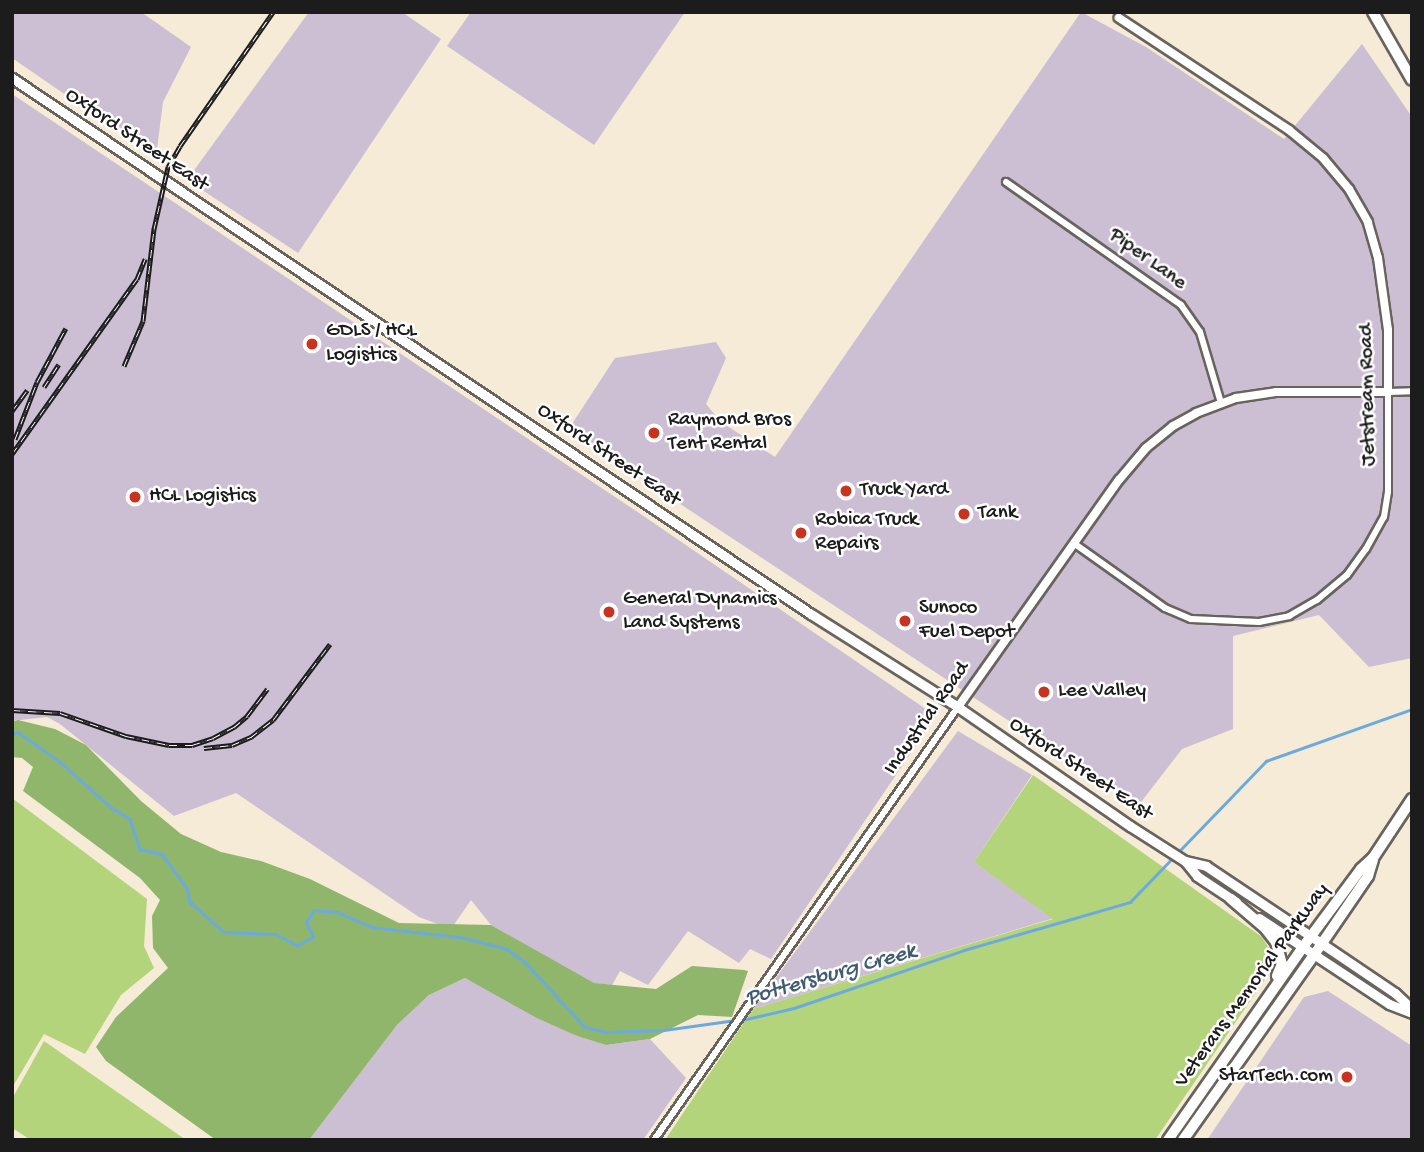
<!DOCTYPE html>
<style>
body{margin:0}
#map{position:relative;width:1424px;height:1152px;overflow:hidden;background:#f6ebd7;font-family:"Gochi Hand",sans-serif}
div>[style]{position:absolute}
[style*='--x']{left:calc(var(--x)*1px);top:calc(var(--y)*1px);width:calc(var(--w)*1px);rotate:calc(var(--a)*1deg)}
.industrial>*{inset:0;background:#ccbed3}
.green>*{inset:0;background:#b4d47b}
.forest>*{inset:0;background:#8fb66b}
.stream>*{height:2.5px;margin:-1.25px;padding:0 1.25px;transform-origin:1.25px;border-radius:1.25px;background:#6baade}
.roads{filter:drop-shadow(2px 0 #68645d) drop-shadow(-2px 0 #68645d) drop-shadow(0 2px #68645d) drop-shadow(0 -2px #68645d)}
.minor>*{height:6px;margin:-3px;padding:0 3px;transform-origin:3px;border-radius:3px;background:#fff}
.tertiary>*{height:8px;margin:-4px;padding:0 4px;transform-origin:4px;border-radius:4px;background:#fff}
.secondary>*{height:9px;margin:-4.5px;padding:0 4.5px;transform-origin:4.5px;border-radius:4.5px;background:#fff}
.trunk>*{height:10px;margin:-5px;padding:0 5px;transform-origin:5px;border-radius:5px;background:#fff}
.rail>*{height:5px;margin-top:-2.5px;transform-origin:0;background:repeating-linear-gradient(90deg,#fff 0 8px,#1c1c1c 0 16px);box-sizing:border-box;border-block:2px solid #1c1c1c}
.dots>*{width:19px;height:19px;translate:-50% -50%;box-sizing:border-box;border:4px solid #fff;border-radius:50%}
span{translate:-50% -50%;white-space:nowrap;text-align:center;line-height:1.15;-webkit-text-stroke:5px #fff;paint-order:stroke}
.street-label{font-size:21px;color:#1c1c1c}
.poi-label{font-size:21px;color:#1c1c1c}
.left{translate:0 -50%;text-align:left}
.right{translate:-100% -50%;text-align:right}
.water-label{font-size:23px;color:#405c73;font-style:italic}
.frame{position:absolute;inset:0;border:14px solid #1c1c1c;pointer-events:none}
</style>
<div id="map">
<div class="industrial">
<i style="clip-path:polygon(12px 12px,141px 12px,191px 47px,163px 102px,156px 157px,12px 58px)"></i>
<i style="clip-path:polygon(309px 12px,402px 12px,441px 39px,298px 253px,187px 180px)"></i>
<i style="clip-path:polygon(471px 12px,685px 12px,594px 145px,447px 46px)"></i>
<i style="clip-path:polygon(1081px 12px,1146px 47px,1284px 139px,1362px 44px,1412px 117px,1412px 658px,1369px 667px,1319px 615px,1233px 636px,1233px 729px,1182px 749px,1138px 806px,568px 430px,615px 358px,716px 342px,726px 358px,706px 404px,721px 422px,775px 457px)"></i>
<i style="clip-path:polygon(12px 94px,642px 515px,936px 716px,771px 959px,750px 949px,739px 963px,688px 931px,648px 985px,620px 971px,612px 985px,593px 983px,491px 925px,471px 900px,451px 929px,419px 917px,236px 793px,174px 816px,60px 724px,47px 717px,12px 721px)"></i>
<i style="clip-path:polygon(958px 731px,1032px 775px,974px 862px,1054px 918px,753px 1009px)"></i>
<i style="clip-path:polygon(465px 978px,577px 1036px,606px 1045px,650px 1039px,686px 1078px,643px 1140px,309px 1140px,397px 1025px,429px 995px)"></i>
<i style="clip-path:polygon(1328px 991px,1412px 1046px,1412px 1140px,1207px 1140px,1304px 997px)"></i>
</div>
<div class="green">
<i style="clip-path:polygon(1033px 775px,1262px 937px,1273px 955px,1272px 969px,1155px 1140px,665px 1140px,753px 1009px,1053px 919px,974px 862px)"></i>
<i style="clip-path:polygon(12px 798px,147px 899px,144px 946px,154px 968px,121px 995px,85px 1054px,44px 1034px,12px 1088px)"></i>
<i style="clip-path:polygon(44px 1041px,186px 1140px,31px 1140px,12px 1128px,12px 1099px)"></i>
</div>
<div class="forest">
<i style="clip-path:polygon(18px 720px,55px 729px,86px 745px,141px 801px,181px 834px,221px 852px,261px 861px,310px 879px,399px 923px,491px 925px,594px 983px,656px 989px,692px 966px,744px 970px,748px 971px,732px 1017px,698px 1015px,650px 1039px,606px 1045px,577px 1036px,537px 1018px,465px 978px,429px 995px,397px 1025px,309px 1140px,216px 1140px,106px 1061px,96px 1047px,116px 1017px,168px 968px,153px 948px,152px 916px,160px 900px,140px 878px,23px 791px,33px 767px,22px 758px,12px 757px,12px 722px)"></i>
</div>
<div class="stream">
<i style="--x:12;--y:734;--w:6;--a:-18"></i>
<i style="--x:18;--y:732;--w:50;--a:35.3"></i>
<i style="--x:59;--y:761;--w:71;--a:41.6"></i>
<i style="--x:112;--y:808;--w:21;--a:31"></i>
<i style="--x:130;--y:819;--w:32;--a:72"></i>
<i style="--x:140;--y:849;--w:23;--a:13"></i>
<i style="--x:162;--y:854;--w:42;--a:53.7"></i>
<i style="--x:187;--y:888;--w:14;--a:78"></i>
<i style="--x:190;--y:902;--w:45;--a:41.4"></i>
<i style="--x:224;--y:932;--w:52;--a:2.2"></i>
<i style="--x:276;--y:934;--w:24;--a:28"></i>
<i style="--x:297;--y:945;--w:18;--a:-27"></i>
<i style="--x:313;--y:937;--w:17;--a:-115"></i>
<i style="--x:306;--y:922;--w:14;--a:-56"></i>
<i style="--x:314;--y:910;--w:23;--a:5"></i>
<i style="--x:337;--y:912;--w:38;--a:23"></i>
<i style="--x:372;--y:927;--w:94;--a:6.7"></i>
<i style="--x:465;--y:938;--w:43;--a:14.7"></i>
<i style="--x:507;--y:949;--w:22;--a:36"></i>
<i style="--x:525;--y:962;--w:88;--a:47.3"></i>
<i style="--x:585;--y:1027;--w:23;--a:13"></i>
<i style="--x:607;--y:1032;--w:57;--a:-2"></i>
<i style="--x:664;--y:1030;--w:72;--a:-8"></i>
<i style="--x:742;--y:1020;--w:53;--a:-13"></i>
<i style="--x:794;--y:1008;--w:180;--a:-18.8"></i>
<i style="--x:964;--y:950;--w:173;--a:-16.1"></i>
<i style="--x:1130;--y:902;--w:196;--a:-46"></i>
<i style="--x:1266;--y:761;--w:155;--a:-19.6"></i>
</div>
<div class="roads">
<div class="minor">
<i style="--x:1006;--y:182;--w:214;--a:35.1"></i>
<i style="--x:1181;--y:305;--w:33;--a:55"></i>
<i style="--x:1200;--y:332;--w:74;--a:73.5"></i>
<i style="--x:1075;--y:544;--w:110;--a:35.4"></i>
<i style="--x:1165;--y:608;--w:28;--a:23"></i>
<i style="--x:1191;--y:619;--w:68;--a:2.5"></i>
<i style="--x:1259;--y:622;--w:31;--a:-11"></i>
<i style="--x:1289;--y:616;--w:32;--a:-30"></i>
<i style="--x:1317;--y:600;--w:39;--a:-40"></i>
<i style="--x:1347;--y:575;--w:32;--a:-54"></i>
<i style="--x:1366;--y:549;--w:37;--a:-61"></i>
<i style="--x:1384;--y:517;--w:25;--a:-81"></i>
<i style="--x:1388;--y:492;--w:100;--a:-90"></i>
<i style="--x:1388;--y:392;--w:24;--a:-2"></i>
<i style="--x:654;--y:1140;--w:529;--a:-54.93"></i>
</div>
<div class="tertiary">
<i style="--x:958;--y:707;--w:278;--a:-54.7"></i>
<i style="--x:1119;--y:480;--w:42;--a:-49.8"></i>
<i style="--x:1146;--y:448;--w:35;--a:-39"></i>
<i style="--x:1173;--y:426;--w:26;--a:-29"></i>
<i style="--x:1196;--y:413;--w:43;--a:-20.6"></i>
<i style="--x:1236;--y:398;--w:40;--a:-8.5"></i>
<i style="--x:1276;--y:392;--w:112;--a:0"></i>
<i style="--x:1388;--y:392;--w:62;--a:-90"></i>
<i style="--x:1388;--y:330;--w:73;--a:-97.9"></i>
<i style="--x:1378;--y:258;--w:37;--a:-106"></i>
<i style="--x:1368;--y:222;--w:38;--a:-120"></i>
<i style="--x:1349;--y:189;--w:40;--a:-130"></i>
<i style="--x:1323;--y:158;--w:44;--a:-140.5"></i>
<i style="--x:1289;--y:130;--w:204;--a:-146.6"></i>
</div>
<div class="secondary">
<i style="--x:12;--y:78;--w:962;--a:33.86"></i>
<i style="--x:811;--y:614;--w:174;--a:32.3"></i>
<i style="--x:958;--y:707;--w:209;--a:34.7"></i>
<i style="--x:1130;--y:826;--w:65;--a:32.5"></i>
<i style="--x:1185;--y:861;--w:22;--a:13"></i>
<i style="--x:1206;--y:866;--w:128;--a:33.8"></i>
<i style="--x:1312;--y:937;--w:100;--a:34"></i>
<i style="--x:1395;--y:993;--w:23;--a:43"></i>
<i style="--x:1185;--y:861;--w:19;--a:51"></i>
<i style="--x:1197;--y:876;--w:47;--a:33.7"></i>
<i style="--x:1259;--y:918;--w:156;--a:33.5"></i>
<i style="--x:1389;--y:1004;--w:25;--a:21"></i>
</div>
<div class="trunk">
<i style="--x:1373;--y:12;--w:78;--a:60.2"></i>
<i style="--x:1231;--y:899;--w:45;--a:40.5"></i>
<i style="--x:1265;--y:928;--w:18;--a:52"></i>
<i style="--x:1276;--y:942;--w:23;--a:75"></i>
<i style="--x:1282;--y:964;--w:13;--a:113"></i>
<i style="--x:1168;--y:1140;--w:236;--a:-55"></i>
<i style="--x:1303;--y:947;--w:97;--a:-53.4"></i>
<i style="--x:1361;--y:869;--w:16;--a:-43"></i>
<i style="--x:1373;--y:858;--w:71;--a:-56.5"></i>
<i style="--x:1183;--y:1140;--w:227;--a:-54.7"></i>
<i style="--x:1314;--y:955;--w:96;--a:-55.6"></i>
<i style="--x:1368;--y:876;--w:17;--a:-73"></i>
</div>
</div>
<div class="rail">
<i style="--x:124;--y:366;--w:49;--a:-67.1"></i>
<i style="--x:143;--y:321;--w:93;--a:-83.2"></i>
<i style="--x:154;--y:229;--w:64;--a:-77.3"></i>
<i style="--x:168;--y:167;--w:24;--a:-60"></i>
<i style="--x:180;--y:146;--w:163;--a:-55.2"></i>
<i style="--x:44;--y:387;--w:27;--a:-57"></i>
<i style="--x:12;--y:411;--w:26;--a:-54"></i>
<i style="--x:15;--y:439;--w:61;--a:-68.9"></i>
<i style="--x:37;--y:382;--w:61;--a:-61.8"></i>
<i style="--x:12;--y:454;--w:215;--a:-54.5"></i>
<i style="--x:137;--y:279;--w:22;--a:-68"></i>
<i style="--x:12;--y:710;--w:48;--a:3.6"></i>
<i style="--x:60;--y:713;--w:70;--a:19.2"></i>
<i style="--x:126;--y:736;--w:44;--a:11.8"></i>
<i style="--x:169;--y:745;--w:23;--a:0"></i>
<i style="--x:192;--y:745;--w:22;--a:-18"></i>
<i style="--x:213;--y:738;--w:24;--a:-28"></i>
<i style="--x:234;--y:727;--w:17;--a:-40"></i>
<i style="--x:247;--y:716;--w:34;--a:-53"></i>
<i style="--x:204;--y:748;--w:28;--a:-6"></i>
<i style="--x:232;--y:745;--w:21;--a:-23"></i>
<i style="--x:251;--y:737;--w:28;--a:-38"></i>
<i style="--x:273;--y:720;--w:95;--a:-53.1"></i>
</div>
<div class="dots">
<i style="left:312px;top:344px;background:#c8321e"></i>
<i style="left:654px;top:433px;background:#c8321e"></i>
<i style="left:846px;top:491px;background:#c8321e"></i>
<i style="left:135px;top:497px;background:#c8321e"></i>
<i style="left:964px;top:514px;background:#c8321e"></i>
<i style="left:801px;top:533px;background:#c8321e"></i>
<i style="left:609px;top:612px;background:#c8321e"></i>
<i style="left:905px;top:621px;background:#c8321e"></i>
<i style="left:1044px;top:692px;background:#c8321e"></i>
<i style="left:1347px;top:1077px;background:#c8321e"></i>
</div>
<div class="street-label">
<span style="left:136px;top:141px;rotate:34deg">Oxford Street East</span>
<span style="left:1147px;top:260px;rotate:36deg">Piper Lane</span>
<span style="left:1369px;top:395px;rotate:-91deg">Jetstream Road</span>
<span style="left:608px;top:456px;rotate:34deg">Oxford Street East</span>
<span style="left:928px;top:719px;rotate:-55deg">Industrial Road</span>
<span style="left:1080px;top:770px;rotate:34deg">Oxford Street East</span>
<span style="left:1253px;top:986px;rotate:-54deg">Veterans Memorial Parkway</span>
</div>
<div class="poi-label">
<span class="left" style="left:326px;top:344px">GDLS / HCL<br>Logistics</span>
<span class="left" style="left:668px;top:433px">Raymond Bros<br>Tent Rental</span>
<span class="left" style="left:860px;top:491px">Truck Yard</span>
<span class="left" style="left:149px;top:497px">HCL Logistics</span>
<span class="left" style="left:978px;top:514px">Tank</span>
<span class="left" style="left:815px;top:533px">Robica Truck<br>Repairs</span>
<span class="left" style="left:623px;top:612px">General Dynamics<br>Land Systems</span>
<span class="left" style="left:919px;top:621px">Sunoco<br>Fuel Depot</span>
<span class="left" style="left:1058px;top:692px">Lee Valley</span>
<span class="right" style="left:1333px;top:1077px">StarTech.com</span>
</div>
<div class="water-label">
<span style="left:831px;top:976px;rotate:-16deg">Pottersburg Creek</span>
</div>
<div class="frame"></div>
</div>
